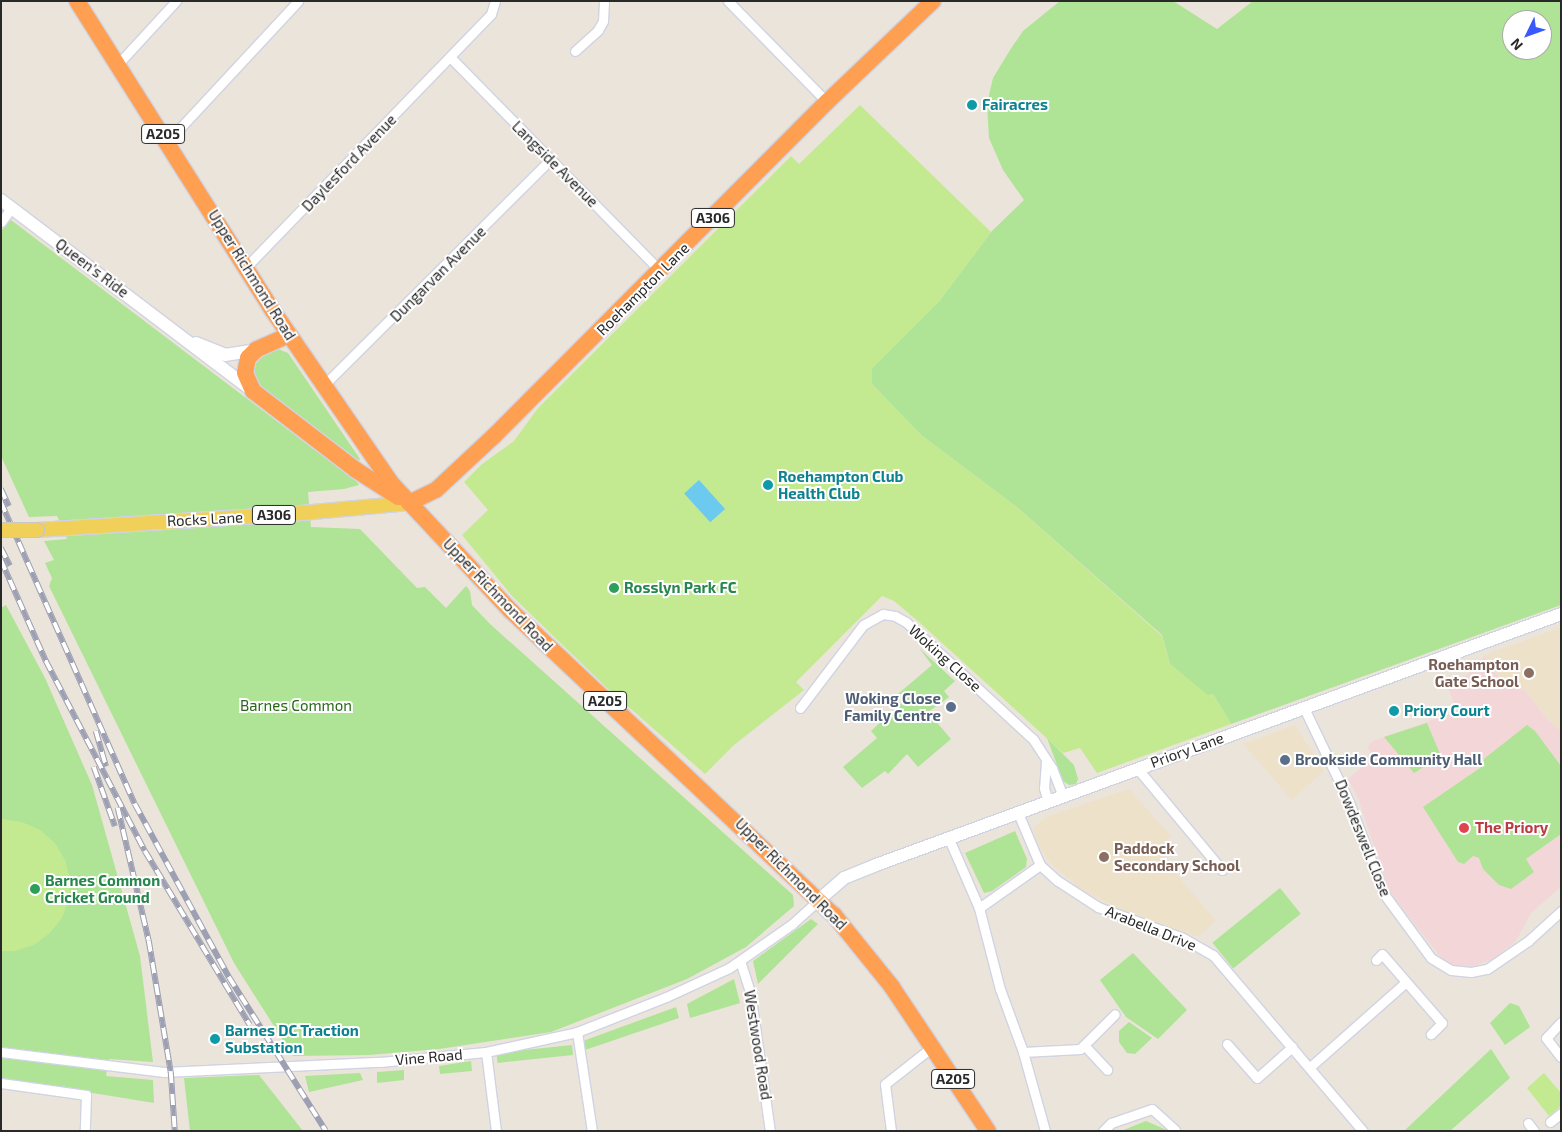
<!DOCTYPE html>
<style>
body{margin:0}
#map{position:relative;width:1562px;height:1132px;overflow:hidden;background:#ebe4da;font-family:"Exo 2",sans-serif}
div>[style]{position:absolute}
[style*='--x']{left:calc(var(--x)*1px);top:calc(var(--y)*1px);width:calc(var(--w)*1px);rotate:calc(var(--a)*1deg)}
.education>*{inset:0;background:#ede2c9}
.medical>*{inset:0;background:#f3d7d8}
.green>*{inset:0;background:#afe396;transform-origin:0 0}
.pitch>*{inset:0;background:#c3ea91}
.water>*{inset:0;background:#6ccaef;transform-origin:0 0}
.roads{filter:drop-shadow(1px 0 #d0d3e2) drop-shadow(-1px 0 #d0d3e2) drop-shadow(0 1px #d0d3e2) drop-shadow(0 -1px #d0d3e2)}
.street>*{height:9px;margin:-4.5px;padding:0 4.5px;transform-origin:4.5px;border-radius:4.5px;background:#fff}
.secondary>*{height:12px;margin:-6px;padding:0 6px;transform-origin:6px;border-radius:6px;background:#fff}
.primary>*{height:14px;margin:-7px;padding:0 7px;transform-origin:7px;border-radius:7px;background:#f1d05a}
.highway>*{height:16px;margin:-8px;padding:0 8px;transform-origin:8px;border-radius:8px;background:#ff9f52}
.rail>*{height:5.5px;margin-top:-2.75px;transform-origin:0;background:repeating-linear-gradient(90deg,#fff 0 11px,#9da0b3 0 22px);box-sizing:border-box;border-block:1px solid #9da0b3}
.bridges{filter:drop-shadow(1px 0 #c7c7c7) drop-shadow(-1px 0 #c7c7c7) drop-shadow(0 1px #c7c7c7) drop-shadow(0 -1px #c7c7c7)}
.primary-bridge>*{height:14px;margin:-7px;padding:0 7px;transform-origin:7px;border-radius:7px;background:#f1d05a}
.dots>*{width:14px;height:14px;translate:-50% -50%;box-sizing:border-box;border:2px solid #fff;border-radius:50%}
span{translate:-50% -50%;white-space:nowrap;text-align:center;line-height:1.15;-webkit-text-stroke:4px #fff;paint-order:stroke}
.shield-label span{padding:1px 4px;background:#fff;border:1px solid;border-radius:4px;-webkit-text-stroke-width:0}
.shield-label{font-size:14px;color:#292929;font-weight:700}
.culture-label{font-size:15px;color:#0d838f;font-weight:700}
.left{translate:0 -50%;text-align:left}
.street-label{font-size:15px;color:#292929}
.leisure-label{font-size:15px;color:#27864d;font-weight:700}
.education-label{font-size:15px;color:#785e54;font-weight:700}
.right{translate:-100% -50%;text-align:right}
.service-label{font-size:15px;color:#4e5e75;font-weight:700}
.park-label{font-size:15px;color:#286619}
.health-label{font-size:15px;color:#be3a42;font-weight:700}
.frame{position:absolute;inset:0;border:2px solid #292929;pointer-events:none}
.north{position:absolute;left:1502px;top:10px;width:50px;height:50px;box-sizing:border-box;background:#fff;border:1px solid #a9a9a9;border-radius:50%;rotate:228deg;font-size:14px;font-weight:700;line-height:20px;text-align:center;color:#292929}
.north::after{content:'';display:block;margin:auto;width:18px;height:22px;background:#3859fb;clip-path:polygon(50% 0,100% 100%,50% 72%,0 100%)}
</style>
<div id="map">
<div class="education">
<i style="clip-path:polygon(1561px 627px,1561px 731px,1547px 719px,1525px 690px,1505px 682px,1487px 665px,1485px 655px)"></i>
<i style="clip-path:polygon(1295px 725px,1324px 771px,1292px 800px,1243px 744px)"></i>
<i style="clip-path:polygon(1129px 789px,1171px 836px,1156px 850px,1216px 921px,1198px 937px,1120px 909px,1084px 891px,1052px 865px,1038px 845px,1033px 828px,1046px 817px)"></i>
</div>
<div class="medical">
<i style="clip-path:polygon(1485px 655px,1487px 665px,1505px 682px,1525px 690px,1547px 719px,1561px 731px,1561px 887px,1531px 913px,1516px 941px,1493px 959px,1474px 966px,1455px 966px,1441px 958px,1389px 891px,1359px 801px,1348px 779px,1374px 757px,1367px 747px,1373px 741px,1457px 711px,1446px 683px,1467px 675px)"></i>
</div>
<div class="green">
<i style="clip-path:polygon(evenodd,1060px 1px,1173px 1px,1217px 29px,1253px 1px,1561px 1px,1561px 605px,1231px 724px,1213px 694px,1208px 696px,1170px 664px,1162px 635px,1018px 508px,921px 435px,872px 384px,872px 368px,940px 300px,991px 232px,1024px 200px,1003px 170px,989px 138px,987px 104px,993px 78px,1010px 50px,1023px 31px,1060px 1px,1512px 20px,1542px 20px,1542px 50px,1512px 50px,1512px 20px)"></i>
<i style="clip-path:polygon(11px 220px,357px 482px,359px 485px,344px 489px,308px 492px,311px 527px,360px 529px,417px 588px,425px 587px,446px 608px,466px 586px,470px 591px,472px 605px,490px 624px,793px 895px,794px 906px,746px 947px,687px 979px,551px 1032px,439px 1049px,369px 1055px,293px 1056px,234px 963px,49px 586px,52px 578px,45px 563px,54px 560px,44px 541px,67px 539px,57px 516px,29px 517px,1px 456px,1px 231px)"></i>
<i style="clip-path:polygon(278px 349px,288px 353px,360px 459px,357px 464px,260px 388px,251px 373px,255px 363px,263px 355px)"></i>
<i style="clip-path:polygon(6px 605px,45px 678px,92px 785px,140px 956px,153px 1062px,109px 1059px,106px 1076px,153px 1080px,154px 1103px,1px 1078px,1px 608px)"></i>
<i style="clip-path:polygon(919px 648px,955px 681px,944px 691px,949px 697px,928px 712px,951px 739px,918px 767px,907px 754px,888px 774px,885px 771px,862px 788px,843px 767px,877px 738px,871px 731px,904px 701px,898px 694px,932px 665px)"></i>
<i style="clip-path:polygon(1427px 723px,1441px 756px,1414px 773px,1384px 737px)"></i>
<i style="clip-path:polygon(1527px 725px,1535px 731px,1561px 766px,1561px 834px,1526px 859px,1534px 872px,1511px 889px,1499px 885px,1483px 869px,1479px 858px,1473px 856px,1464px 864px,1458px 862px,1423px 807px,1480px 768px,1485px 758px)"></i>
<i style="clip-path:polygon(1047px 738px,1074px 765px,1078px 779px,1076px 784px,1069px 785px,1063px 781px)"></i>
<i style="clip-path:polygon(1015px 831px,1027px 859px,1026px 867px,992px 891px,984px 893px,965px 853px)"></i>
<i style="left:1280px;top:888px;width:33px;height:87px;rotate:51deg"></i>
<i style="clip-path:polygon(811px 919px,818px 924px,758px 984px,753px 961px)"></i>
<i style="clip-path:polygon(1133px 953px,1187px 1010px,1158px 1039px,1126px 1017px,1100px 980px)"></i>
<i style="clip-path:polygon(734px 979px,740px 1003px,690px 1018px,687px 1004px)"></i>
<i style="clip-path:polygon(1510px 1003px,1519px 1006px,1530px 1027px,1505px 1045px,1490px 1023px)"></i>
<i style="clip-path:polygon(676px 1007px,679px 1018px,585px 1050px,583px 1041px)"></i>
<i style="clip-path:polygon(1129px 1022px,1152px 1038px,1135px 1054px,1127px 1053px,1119px 1042px,1119px 1031px)"></i>
<i style="left:572px;top:1045px;width:10px;height:76px;rotate:84deg"></i>
<i style="clip-path:polygon(1491px 1049px,1510px 1078px,1450px 1131px,1404px 1131px)"></i>
<i style="clip-path:polygon(471px 1061px,472px 1071px,440px 1074px,439px 1066px)"></i>
<i style="clip-path:polygon(404px 1070px,404px 1080px,377px 1083px,377px 1072px)"></i>
<i style="clip-path:polygon(360px 1073px,363px 1080px,309px 1092px,305px 1076px)"></i>
<i style="clip-path:polygon(259px 1075px,303px 1131px,190px 1131px,184px 1078px)"></i>
<i style="clip-path:polygon(1146px 1121px,1169px 1131px,1121px 1131px)"></i>
</div>
<div class="pitch">
<i style="clip-path:polygon(860px 105px,991px 232px,940px 300px,872px 368px,872px 384px,921px 435px,1018px 508px,1162px 636px,1170px 664px,1208px 695px,1213px 694px,1231px 724px,1097px 773px,1080px 748px,1063px 753px,919px 622px,894px 601px,882px 596px,796px 682px,804px 690px,734px 745px,705px 774px,606px 687px,512px 596px,462px 535px,488px 510px,464px 482px,482px 464px,514px 441px,538px 408px,791px 156px,799px 164px)"></i>
<i style="clip-path:polygon(2px 819px,22px 822px,40px 830px,55px 843px,65px 860px,70px 879px,69px 899px,62px 918px,50px 933px,34px 945px,15px 951px,1px 951px)"></i>
<i style="clip-path:polygon(1544px 1073px,1561px 1093px,1561px 1106px,1549px 1116px,1527px 1088px)"></i>
</div>
<div class="water">
<i style="left:699px;top:480px;width:39px;height:20px;rotate:48deg"></i>
</div>
<div class="roads">
<div class="street">
<i style="--x:728;--y:1;--w:141;--a:45.6"></i>
<i style="--x:575;--y:51;--w:31;--a:-42"></i>
<i style="--x:598;--y:30;--w:10;--a:-61"></i>
<i style="--x:603;--y:21;--w:20;--a:-87"></i>
<i style="--x:450;--y:57;--w:301;--a:45.5"></i>
<i style="--x:118;--y:64;--w:86;--a:-47.4"></i>
<i style="--x:168;--y:141;--w:191;--a:-47.1"></i>
<i style="--x:1;--y:222;--w:17;--a:-54"></i>
<i style="--x:246;--y:267;--w:352;--a:-45.9"></i>
<i style="--x:491;--y:14;--w:14;--a:-73"></i>
<i style="--x:324;--y:385;--w:319;--a:-44.9"></i>
<i style="--x:800;--y:708;--w:104;--a:-52.8"></i>
<i style="--x:863;--y:625;--w:23;--a:-29"></i>
<i style="--x:883;--y:614;--w:12;--a:9"></i>
<i style="--x:895;--y:616;--w:13;--a:29"></i>
<i style="--x:906;--y:622;--w:173;--a:42.7"></i>
<i style="--x:1033;--y:739;--w:35;--a:57"></i>
<i style="--x:1052;--y:768;--w:30;--a:69"></i>
<i style="--x:1304;--y:708;--w:104;--a:64.4"></i>
<i style="--x:1349;--y:802;--w:98;--a:69.2"></i>
<i style="--x:1384;--y:894;--w:79;--a:53.7"></i>
<i style="--x:1431;--y:958;--w:23;--a:31"></i>
<i style="--x:1451;--y:970;--w:20;--a:6"></i>
<i style="--x:1471;--y:972;--w:16;--a:-11"></i>
<i style="--x:1487;--y:969;--w:50;--a:-34.3"></i>
<i style="--x:1528;--y:941;--w:45;--a:-42.3"></i>
<i style="--x:1046;--y:761;--w:27;--a:94"></i>
<i style="--x:1044;--y:788;--w:15;--a:74"></i>
<i style="--x:1139;--y:767;--w:8;--a:67"></i>
<i style="--x:1142;--y:774;--w:125;--a:50.2"></i>
<i style="--x:1018;--y:813;--w:56;--a:67.1"></i>
<i style="--x:1040;--y:865;--w:24;--a:42"></i>
<i style="--x:1058;--y:881;--w:48;--a:33"></i>
<i style="--x:1098;--y:907;--w:90;--a:20"></i>
<i style="--x:1183;--y:938;--w:34;--a:30"></i>
<i style="--x:1213;--y:955;--w:231;--a:49.6"></i>
<i style="--x:949;--y:839;--w:75;--a:66.5"></i>
<i style="--x:979;--y:908;--w:84;--a:75.5"></i>
<i style="--x:1000;--y:989;--w:67;--a:69.9"></i>
<i style="--x:1023;--y:1052;--w:82;--a:74.4"></i>
<i style="--x:979;--y:908;--w:75;--a:-35.2"></i>
<i style="--x:1376;--y:960;--w:8;--a:-45"></i>
<i style="--x:1382;--y:954;--w:91;--a:49"></i>
<i style="--x:1442;--y:1023;--w:16;--a:135"></i>
<i style="--x:740;--y:961;--w:32;--a:72"></i>
<i style="--x:750;--y:991;--w:141;--a:81.9"></i>
<i style="--x:1561;--y:1022;--w:22;--a:133"></i>
<i style="--x:1546;--y:1038;--w:24;--a:52"></i>
<i style="--x:577;--y:1032;--w:100;--a:81.4"></i>
<i style="--x:1227;--y:1044;--w:45;--a:48.6"></i>
<i style="--x:1257;--y:1078;--w:47;--a:-41.5"></i>
<i style="--x:1084;--y:1045;--w:34;--a:47"></i>
<i style="--x:1;--y:1052;--w:164;--a:7"></i>
<i style="--x:164;--y:1072;--w:216;--a:-2.7"></i>
<i style="--x:380;--y:1062;--w:106;--a:-5.4"></i>
<i style="--x:486;--y:1052;--w:93;--a:-12.4"></i>
<i style="--x:577;--y:1032;--w:96;--a:-21.5"></i>
<i style="--x:666;--y:997;--w:69;--a:-24.7"></i>
<i style="--x:729;--y:968;--w:77;--a:-34.9"></i>
<i style="--x:792;--y:924;--w:38;--a:-42"></i>
<i style="--x:486;--y:1052;--w:80;--a:82.8"></i>
<i style="--x:1023;--y:1052;--w:57;--a:-3"></i>
<i style="--x:1080;--y:1049;--w:49;--a:-45"></i>
<i style="--x:1310;--y:1067;--w:128;--a:-41.5"></i>
<i style="--x:1;--y:1083;--w:86;--a:8"></i>
<i style="--x:86;--y:1095;--w:36;--a:92"></i>
<i style="--x:1550;--y:1122;--w:14;--a:-39"></i>
<i style="--x:1528;--y:1123;--w:10;--a:53"></i>
<i style="--x:891;--y:1131;--w:47;--a:-97.3"></i>
<i style="--x:885;--y:1084;--w:60;--a:-38.2"></i>
<i style="--x:1103;--y:1131;--w:11;--a:-45"></i>
<i style="--x:1111;--y:1123;--w:43;--a:-18.9"></i>
<i style="--x:1152;--y:1109;--w:31;--a:42"></i>
</div>
<div class="secondary">
<i style="--x:1;--y:200;--w:316;--a:37.2"></i>
<i style="--x:196;--y:343;--w:31;--a:22"></i>
<i style="--x:225;--y:355;--w:31;--a:-9"></i>
<i style="--x:820;--y:899;--w:32;--a:-41"></i>
<i style="--x:844;--y:878;--w:35;--a:-22"></i>
<i style="--x:876;--y:865;--w:730;--a:-20.12"></i>
</div>
<div class="primary">
<i style="--x:37;--y:530;--w:255;--a:-3.6"></i>
<i style="--x:291;--y:514;--w:119;--a:-5.3"></i>
</div>
<div class="highway">
<i style="--x:77;--y:1;--w:367;--a:57.7"></i>
<i style="--x:273;--y:311;--w:210;--a:55.5"></i>
<i style="--x:392;--y:484;--w:174;--a:46.9"></i>
<i style="--x:511;--y:611;--w:444;--a:43.3"></i>
<i style="--x:834;--y:915;--w:92;--a:51.1"></i>
<i style="--x:892;--y:987;--w:173;--a:56.3"></i>
<i style="--x:289;--y:335;--w:36;--a:156"></i>
<i style="--x:256;--y:350;--w:11;--a:135"></i>
<i style="--x:248;--y:358;--w:15;--a:101"></i>
<i style="--x:245;--y:373;--w:20;--a:66"></i>
<i style="--x:253;--y:391;--w:130;--a:37.5"></i>
<i style="--x:356;--y:470;--w:50;--a:32.7"></i>
<i style="--x:409;--y:503;--w:30;--a:-26"></i>
<i style="--x:436;--y:490;--w:79;--a:-43"></i>
<i style="--x:494;--y:436;--w:472;--a:-45.1"></i>
<i style="--x:827;--y:102;--w:146;--a:-43.6"></i>
</div>
</div>
<div class="rail">
<i style="--x:1;--y:489;--w:19;--a:65"></i>
<i style="--x:1;--y:502;--w:330;--a:66.1"></i>
<i style="--x:135;--y:804;--w:197;--a:61.5"></i>
<i style="--x:229;--y:977;--w:182;--a:57.8"></i>
<i style="--x:1;--y:548;--w:20;--a:63"></i>
<i style="--x:1;--y:560;--w:111;--a:66"></i>
<i style="--x:46;--y:661;--w:214;--a:62.5"></i>
<i style="--x:145;--y:851;--w:203;--a:58.9"></i>
<i style="--x:96;--y:731;--w:37;--a:74"></i>
<i style="--x:94;--y:767;--w:63;--a:70.4"></i>
<i style="--x:118;--y:808;--w:137;--a:76.9"></i>
<i style="--x:149;--y:941;--w:133;--a:80.5"></i>
<i style="--x:171;--y:1072;--w:59;--a:86.1"></i>
</div>
<div class="bridges">
<div class="primary-bridge">
<i style="--x:1;--y:530;--w:36;--a:0"></i>
</div>
</div>
<div class="dots">
<i style="left:972px;top:105px;background:#0f9aa8"></i>
<i style="left:768px;top:485px;background:#0f9aa8"></i>
<i style="left:614px;top:588px;background:#2e9e5b"></i>
<i style="left:1529px;top:673px;background:#8d6e63"></i>
<i style="left:951px;top:707px;background:#5c6f8a"></i>
<i style="left:1394px;top:711px;background:#0f9aa8"></i>
<i style="left:1285px;top:760px;background:#5c6f8a"></i>
<i style="left:1464px;top:828px;background:#e0444e"></i>
<i style="left:1104px;top:857px;background:#8d6e63"></i>
<i style="left:35px;top:889px;background:#2e9e5b"></i>
<i style="left:215px;top:1039px;background:#0f9aa8"></i>
</div>
<div class="shield-label">
<span style="left:163px;top:134px">A205</span>
<span style="left:713px;top:218px">A306</span>
<span style="left:274px;top:515px">A306</span>
<span style="left:605px;top:701px">A205</span>
<span style="left:953px;top:1079px">A205</span>
</div>
<div class="culture-label">
<span class="left" style="left:982px;top:105px">Fairacres</span>
<span class="left" style="left:778px;top:485px">Roehampton Club<br>Health Club</span>
<span class="left" style="left:1404px;top:711px">Priory Court</span>
<span class="left" style="left:225px;top:1039px">Barnes DC Traction<br>Substation</span>
</div>
<div class="street-label">
<span style="left:349px;top:163px;rotate:-46deg">Daylesford Avenue</span>
<span style="left:555px;top:164px;rotate:45deg">Langside Avenue</span>
<span style="left:92px;top:268px;rotate:37deg">Queen's Ride</span>
<span style="left:438px;top:274px;rotate:-45deg">Dungarvan Avenue</span>
<span style="left:252px;top:275px;rotate:58deg">Upper Richmond Road</span>
<span style="left:643px;top:289px;rotate:-45deg">Roehampton Lane</span>
<span style="left:205px;top:519px;rotate:-3deg">Rocks Lane</span>
<span style="left:498px;top:595px;rotate:46deg">Upper Richmond Road</span>
<span style="left:945px;top:658px;rotate:42deg">Woking Close</span>
<span style="left:1187px;top:750px;rotate:-20deg">Priory Lane</span>
<span style="left:1363px;top:838px;rotate:68deg">Dowdeswell Close</span>
<span style="left:791px;top:874px;rotate:45deg">Upper Richmond Road</span>
<span style="left:1151px;top:928px;rotate:22deg">Arabella Drive</span>
<span style="left:758px;top:1045px;rotate:81deg">Westwood Road</span>
<span style="left:429px;top:1057px;rotate:-5deg">Vine Road</span>
</div>
<div class="leisure-label">
<span class="left" style="left:624px;top:588px">Rosslyn Park FC</span>
<span class="left" style="left:45px;top:889px">Barnes Common<br>Cricket Ground</span>
</div>
<div class="education-label">
<span class="right" style="left:1519px;top:673px">Roehampton<br>Gate School</span>
<span class="left" style="left:1114px;top:857px">Paddock<br>Secondary School</span>
</div>
<div class="service-label">
<span class="right" style="left:941px;top:707px">Woking Close<br>Family Centre</span>
<span class="left" style="left:1295px;top:760px">Brookside Community Hall</span>
</div>
<div class="park-label">
<span style="left:296px;top:706px">Barnes Common</span>
</div>
<div class="health-label">
<span class="left" style="left:1475px;top:828px">The Priory</span>
</div>
<div class="frame"></div>
<div class="north">N</div>
</div>
